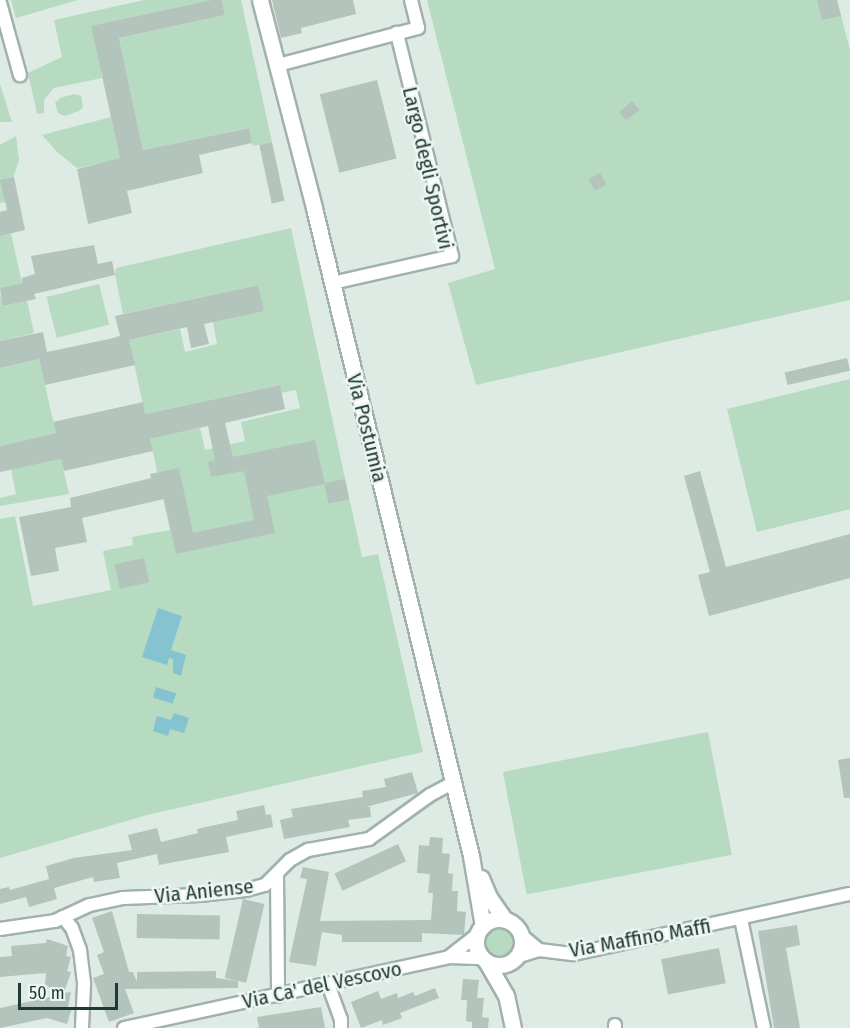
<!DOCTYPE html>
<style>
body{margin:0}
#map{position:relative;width:850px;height:1028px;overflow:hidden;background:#deeae4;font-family:"Fira Sans Condensed",sans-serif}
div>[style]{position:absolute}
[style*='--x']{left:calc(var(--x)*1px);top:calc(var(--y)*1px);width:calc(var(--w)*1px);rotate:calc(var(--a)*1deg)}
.green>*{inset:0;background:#b6dbc1;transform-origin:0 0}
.round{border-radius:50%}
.water>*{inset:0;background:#85c3d0;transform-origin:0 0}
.building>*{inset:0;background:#b3c4bd;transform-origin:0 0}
.roads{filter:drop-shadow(2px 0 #a1b1ab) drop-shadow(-2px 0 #a1b1ab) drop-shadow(0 2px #a1b1ab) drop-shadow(0 -2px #a1b1ab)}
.minor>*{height:12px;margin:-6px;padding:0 6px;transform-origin:6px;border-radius:6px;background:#fff}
.tertiary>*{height:15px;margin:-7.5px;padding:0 7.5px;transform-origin:7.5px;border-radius:7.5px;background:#fff}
.tertiary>.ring{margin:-7.5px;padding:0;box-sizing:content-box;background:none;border:15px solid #fff;border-radius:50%}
span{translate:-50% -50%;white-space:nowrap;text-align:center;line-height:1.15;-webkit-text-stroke:5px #eef6f2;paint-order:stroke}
.street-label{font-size:21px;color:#1f3933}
.scale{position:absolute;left:18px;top:983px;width:100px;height:27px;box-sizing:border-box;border:3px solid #1f3933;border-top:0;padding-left:8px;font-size:18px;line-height:21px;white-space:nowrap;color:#1f3933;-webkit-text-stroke:4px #eef6f2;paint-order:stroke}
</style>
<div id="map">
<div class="green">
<i style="clip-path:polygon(11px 0,78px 0,16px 18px)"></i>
<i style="clip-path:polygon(144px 0,211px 0,92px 26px,102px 78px,54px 88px,44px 100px,44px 113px,37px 114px,28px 73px,62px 57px,54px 20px)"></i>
<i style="clip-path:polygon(222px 0,241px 0,272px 142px,253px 146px,248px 128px,143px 150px,119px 38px,225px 15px)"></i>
<i style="clip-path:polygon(427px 0,837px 0,850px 50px,850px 300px,476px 385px,448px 283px,495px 269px)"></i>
<i style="clip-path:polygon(0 84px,12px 122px,0 122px)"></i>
<i style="clip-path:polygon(74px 94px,81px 96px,83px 107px,79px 111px,65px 116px,58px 113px,55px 103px,60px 98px)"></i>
<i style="clip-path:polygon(111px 117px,124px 175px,101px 163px,77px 168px,57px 152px,42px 135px)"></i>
<i style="clip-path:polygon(16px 136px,19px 160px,5px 202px,0 203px,0 145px)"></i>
<i style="clip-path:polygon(291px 228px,362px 557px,378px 554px,423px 752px,147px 815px,0 858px,0 519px,15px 516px,33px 606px,111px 590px,103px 551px,133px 545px,132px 537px,170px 530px,150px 439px,200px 428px,205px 450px,245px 441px,241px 422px,300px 408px,296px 390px,281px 393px,279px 385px,145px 414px,129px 340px,180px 329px,185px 352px,217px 344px,213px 322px,263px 310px,258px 285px,123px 314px,115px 275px,116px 268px)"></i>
<i style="clip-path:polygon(11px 233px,22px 283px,0 288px,0 236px)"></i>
<i style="left:99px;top:284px;width:42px;height:54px;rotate:76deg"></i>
<i style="clip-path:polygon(0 294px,4px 306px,27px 301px,34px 333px,0 341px)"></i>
<i style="clip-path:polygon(39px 359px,56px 433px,0 446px,0 368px)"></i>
<i style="clip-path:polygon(850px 379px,850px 509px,757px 532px,727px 409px)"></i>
<i style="clip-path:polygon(61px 459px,69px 494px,0 506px,0 498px,16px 494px,11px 469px)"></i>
<i style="left:708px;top:732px;width:125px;height:209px;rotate:79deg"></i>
<i class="round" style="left:483px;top:926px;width:32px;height:32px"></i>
</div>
<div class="water">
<i style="clip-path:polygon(158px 608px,182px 616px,171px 650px,186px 655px,181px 676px,173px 673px,173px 659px,169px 658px,167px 665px,142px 657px)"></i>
<i style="left:156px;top:687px;width:21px;height:11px;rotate:17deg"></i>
<i style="clip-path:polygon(174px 713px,189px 718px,184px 733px,170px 729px,168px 736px,153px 731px,157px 716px,171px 720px)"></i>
</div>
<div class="building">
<i style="clip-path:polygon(211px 0,222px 0,225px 15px,119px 38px,143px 150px,249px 128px,252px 143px,199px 155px,203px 173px,127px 191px,132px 213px,88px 224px,77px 169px,120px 158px,91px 26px)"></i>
<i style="clip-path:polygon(272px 0,353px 0,356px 14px,301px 28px,302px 33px,281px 38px)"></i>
<i style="clip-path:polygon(817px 0,837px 0,841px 16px,822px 20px)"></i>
<i style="left:377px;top:80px;width:81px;height:59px;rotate:76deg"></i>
<i style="clip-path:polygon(632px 101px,640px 110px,626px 120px,619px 112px)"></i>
<i style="left:272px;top:142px;width:60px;height:13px;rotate:78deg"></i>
<i style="left:600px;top:173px;width:13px;height:13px;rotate:61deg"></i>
<i style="clip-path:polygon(14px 177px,25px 230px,0 236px,0 212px,7px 210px,0 180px)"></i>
<i style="clip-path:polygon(94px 245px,98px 264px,112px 261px,115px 275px,34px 294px,36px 299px,3px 306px,0 288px,22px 283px,22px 278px,35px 274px,31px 256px)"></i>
<i style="clip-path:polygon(258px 285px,264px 311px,204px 324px,209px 344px,191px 348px,187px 327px,129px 340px,135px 365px,45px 385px,39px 359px,0 368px,0 341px,43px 332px,47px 352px,109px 339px,120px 336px,115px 316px)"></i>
<i style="left:847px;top:358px;width:13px;height:64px;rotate:77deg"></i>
<i style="clip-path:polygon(280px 385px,285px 409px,225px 423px,233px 457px,315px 440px,325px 484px,267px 496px,275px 533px,176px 554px,164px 499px,82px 518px,87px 542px,55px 548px,59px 571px,31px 576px,19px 517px,71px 507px,70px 498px,151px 478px,150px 474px,179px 468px,193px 533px,254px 520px,244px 471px,211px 477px,208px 462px,215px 460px,208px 426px,150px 439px,153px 451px,64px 471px,61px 459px,0 472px,0 446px,56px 433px,53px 422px,143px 402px,145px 414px)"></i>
<i style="clip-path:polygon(700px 471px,726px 567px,850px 534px,850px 578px,709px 616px,698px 575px,710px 572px,684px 476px)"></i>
<i style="left:345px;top:479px;width:21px;height:21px;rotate:79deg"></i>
<i style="left:144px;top:558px;width:25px;height:30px;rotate:78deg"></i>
<i style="clip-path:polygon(850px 758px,850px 798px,844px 798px,838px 760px)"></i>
<i style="clip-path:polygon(412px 772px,418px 793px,366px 807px,370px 807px,371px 817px,348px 820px,350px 827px,284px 839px,280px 820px,293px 817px,291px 809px,363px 797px,362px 791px,386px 787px,384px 779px)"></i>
<i style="clip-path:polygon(264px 805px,266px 815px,271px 814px,273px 827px,226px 837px,229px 852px,159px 865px,157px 854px,117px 863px,120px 878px,94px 882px,93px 877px,54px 888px,57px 899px,29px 907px,26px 897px,0 904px,0 889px,9px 887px,10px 890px,49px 879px,46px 866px,74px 858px,132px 850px,128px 835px,157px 828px,161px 842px,198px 833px,197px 829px,238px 820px,236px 811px)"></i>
<i style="clip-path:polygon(430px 837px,443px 838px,442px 853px,450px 854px,448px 873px,453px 874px,452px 891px,458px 891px,457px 911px,466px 912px,464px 935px,422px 933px,422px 942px,342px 942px,342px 935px,322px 932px,316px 966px,289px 962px,307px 879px,300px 878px,303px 867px,329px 872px,320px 921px,431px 920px,433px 893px,428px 893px,430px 874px,417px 873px,419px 845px,429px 846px)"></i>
<i style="left:398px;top:844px;width:19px;height:70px;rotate:65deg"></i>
<i style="left:243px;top:899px;width:22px;height:81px;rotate:13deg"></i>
<i style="clip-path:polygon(112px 911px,129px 972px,133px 972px,137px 982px,137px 972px,216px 971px,216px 978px,238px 981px,238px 988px,125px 989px,134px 1013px,109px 1022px,93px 978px,104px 974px,97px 955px,104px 952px,92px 918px)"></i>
<i style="left:137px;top:914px;width:83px;height:24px;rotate:1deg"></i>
<i style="clip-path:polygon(797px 925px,800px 945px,786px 948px,800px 1028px,774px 1028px,758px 931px)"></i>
<i style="clip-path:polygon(47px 939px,68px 946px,66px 956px,71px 957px,67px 971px,71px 972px,64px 993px,71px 992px,68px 1007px,72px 1008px,67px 1024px,47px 1018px,0 1028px,0 1008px,59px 995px,45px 984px,46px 973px,0 977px,0 957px,12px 956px,11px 946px,46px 943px)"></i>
<i style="left:719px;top:948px;width:36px;height:59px;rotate:79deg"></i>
<i style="clip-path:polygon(463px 979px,479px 980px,477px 998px,484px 998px,482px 1017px,489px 1018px,488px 1028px,472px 1028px,472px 1022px,466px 1021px,467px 1000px,461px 1000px)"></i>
<i style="clip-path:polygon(435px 988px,439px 998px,400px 1013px,402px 1018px,383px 1025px,382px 1020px,361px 1028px,351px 1002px,378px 991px,381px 999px,397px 993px,398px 998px,413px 992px,415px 996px)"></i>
<i style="clip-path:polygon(321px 1007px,325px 1028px,259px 1028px,257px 1017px)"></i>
</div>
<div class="roads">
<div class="minor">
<i style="--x:0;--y:3;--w:75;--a:74.5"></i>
<i style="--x:278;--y:65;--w:145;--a:-14.8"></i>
<i style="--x:418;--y:28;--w:29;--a:-104"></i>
<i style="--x:332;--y:283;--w:123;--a:-12.7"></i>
<i style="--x:452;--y:256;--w:230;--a:-103.9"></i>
<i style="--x:277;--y:874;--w:122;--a:89.5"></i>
<i style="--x:63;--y:917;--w:14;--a:51"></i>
<i style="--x:72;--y:928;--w:23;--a:70"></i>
<i style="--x:80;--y:950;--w:35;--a:83"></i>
<i style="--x:84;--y:985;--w:43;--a:92.7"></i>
<i style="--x:741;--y:919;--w:111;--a:78.1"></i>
<i style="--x:0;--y:929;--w:56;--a:-8.3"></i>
<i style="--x:55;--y:921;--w:38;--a:-25"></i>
<i style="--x:90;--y:905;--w:34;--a:-12"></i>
<i style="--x:123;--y:898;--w:77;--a:-2.2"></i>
<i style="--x:200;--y:895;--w:46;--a:-6.2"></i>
<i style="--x:246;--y:890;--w:20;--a:-15"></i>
<i style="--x:265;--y:885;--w:35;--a:-45"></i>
<i style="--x:290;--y:860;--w:21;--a:-29"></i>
<i style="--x:308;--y:850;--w:62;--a:-10.2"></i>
<i style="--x:369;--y:839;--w:75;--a:-35.8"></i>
<i style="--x:430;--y:795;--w:26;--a:-28"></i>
<i style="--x:520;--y:934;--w:25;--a:40"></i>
<i style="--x:450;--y:956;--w:34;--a:-38"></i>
<i style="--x:516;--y:957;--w:24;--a:-17"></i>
<i style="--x:539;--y:950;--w:35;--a:7"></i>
<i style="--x:574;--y:954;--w:282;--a:-12.3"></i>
<i style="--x:328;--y:984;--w:37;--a:70"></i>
<i style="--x:341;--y:1019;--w:9;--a:90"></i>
<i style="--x:615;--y:1025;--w:3;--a:90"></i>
<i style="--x:124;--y:1028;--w:333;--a:-12.3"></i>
<i style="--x:449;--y:957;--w:34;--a:2"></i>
</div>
<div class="tertiary">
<i style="--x:260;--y:0;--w:215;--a:75.4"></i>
<i style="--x:314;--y:208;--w:667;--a:76.38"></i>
<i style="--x:471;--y:856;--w:71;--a:80.3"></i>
<i style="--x:481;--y:878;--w:21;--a:67"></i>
<i style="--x:489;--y:897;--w:28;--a:55"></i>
<i class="ring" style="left:476px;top:919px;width:31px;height:31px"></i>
<i style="--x:486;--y:961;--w:39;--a:60"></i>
<i style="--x:506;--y:995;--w:34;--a:78"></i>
</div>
</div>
<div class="street-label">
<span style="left:428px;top:168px;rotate:77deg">Largo degli Sportivi</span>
<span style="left:367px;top:428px;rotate:76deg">Via Postumia</span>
<span style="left:204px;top:891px;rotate:-6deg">Via Aniense</span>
<span style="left:640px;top:938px;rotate:-10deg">Via Maffino Maffi</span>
<span style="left:322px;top:985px;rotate:-12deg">Via Ca' del Vescovo</span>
</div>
<div class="scale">50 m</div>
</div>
